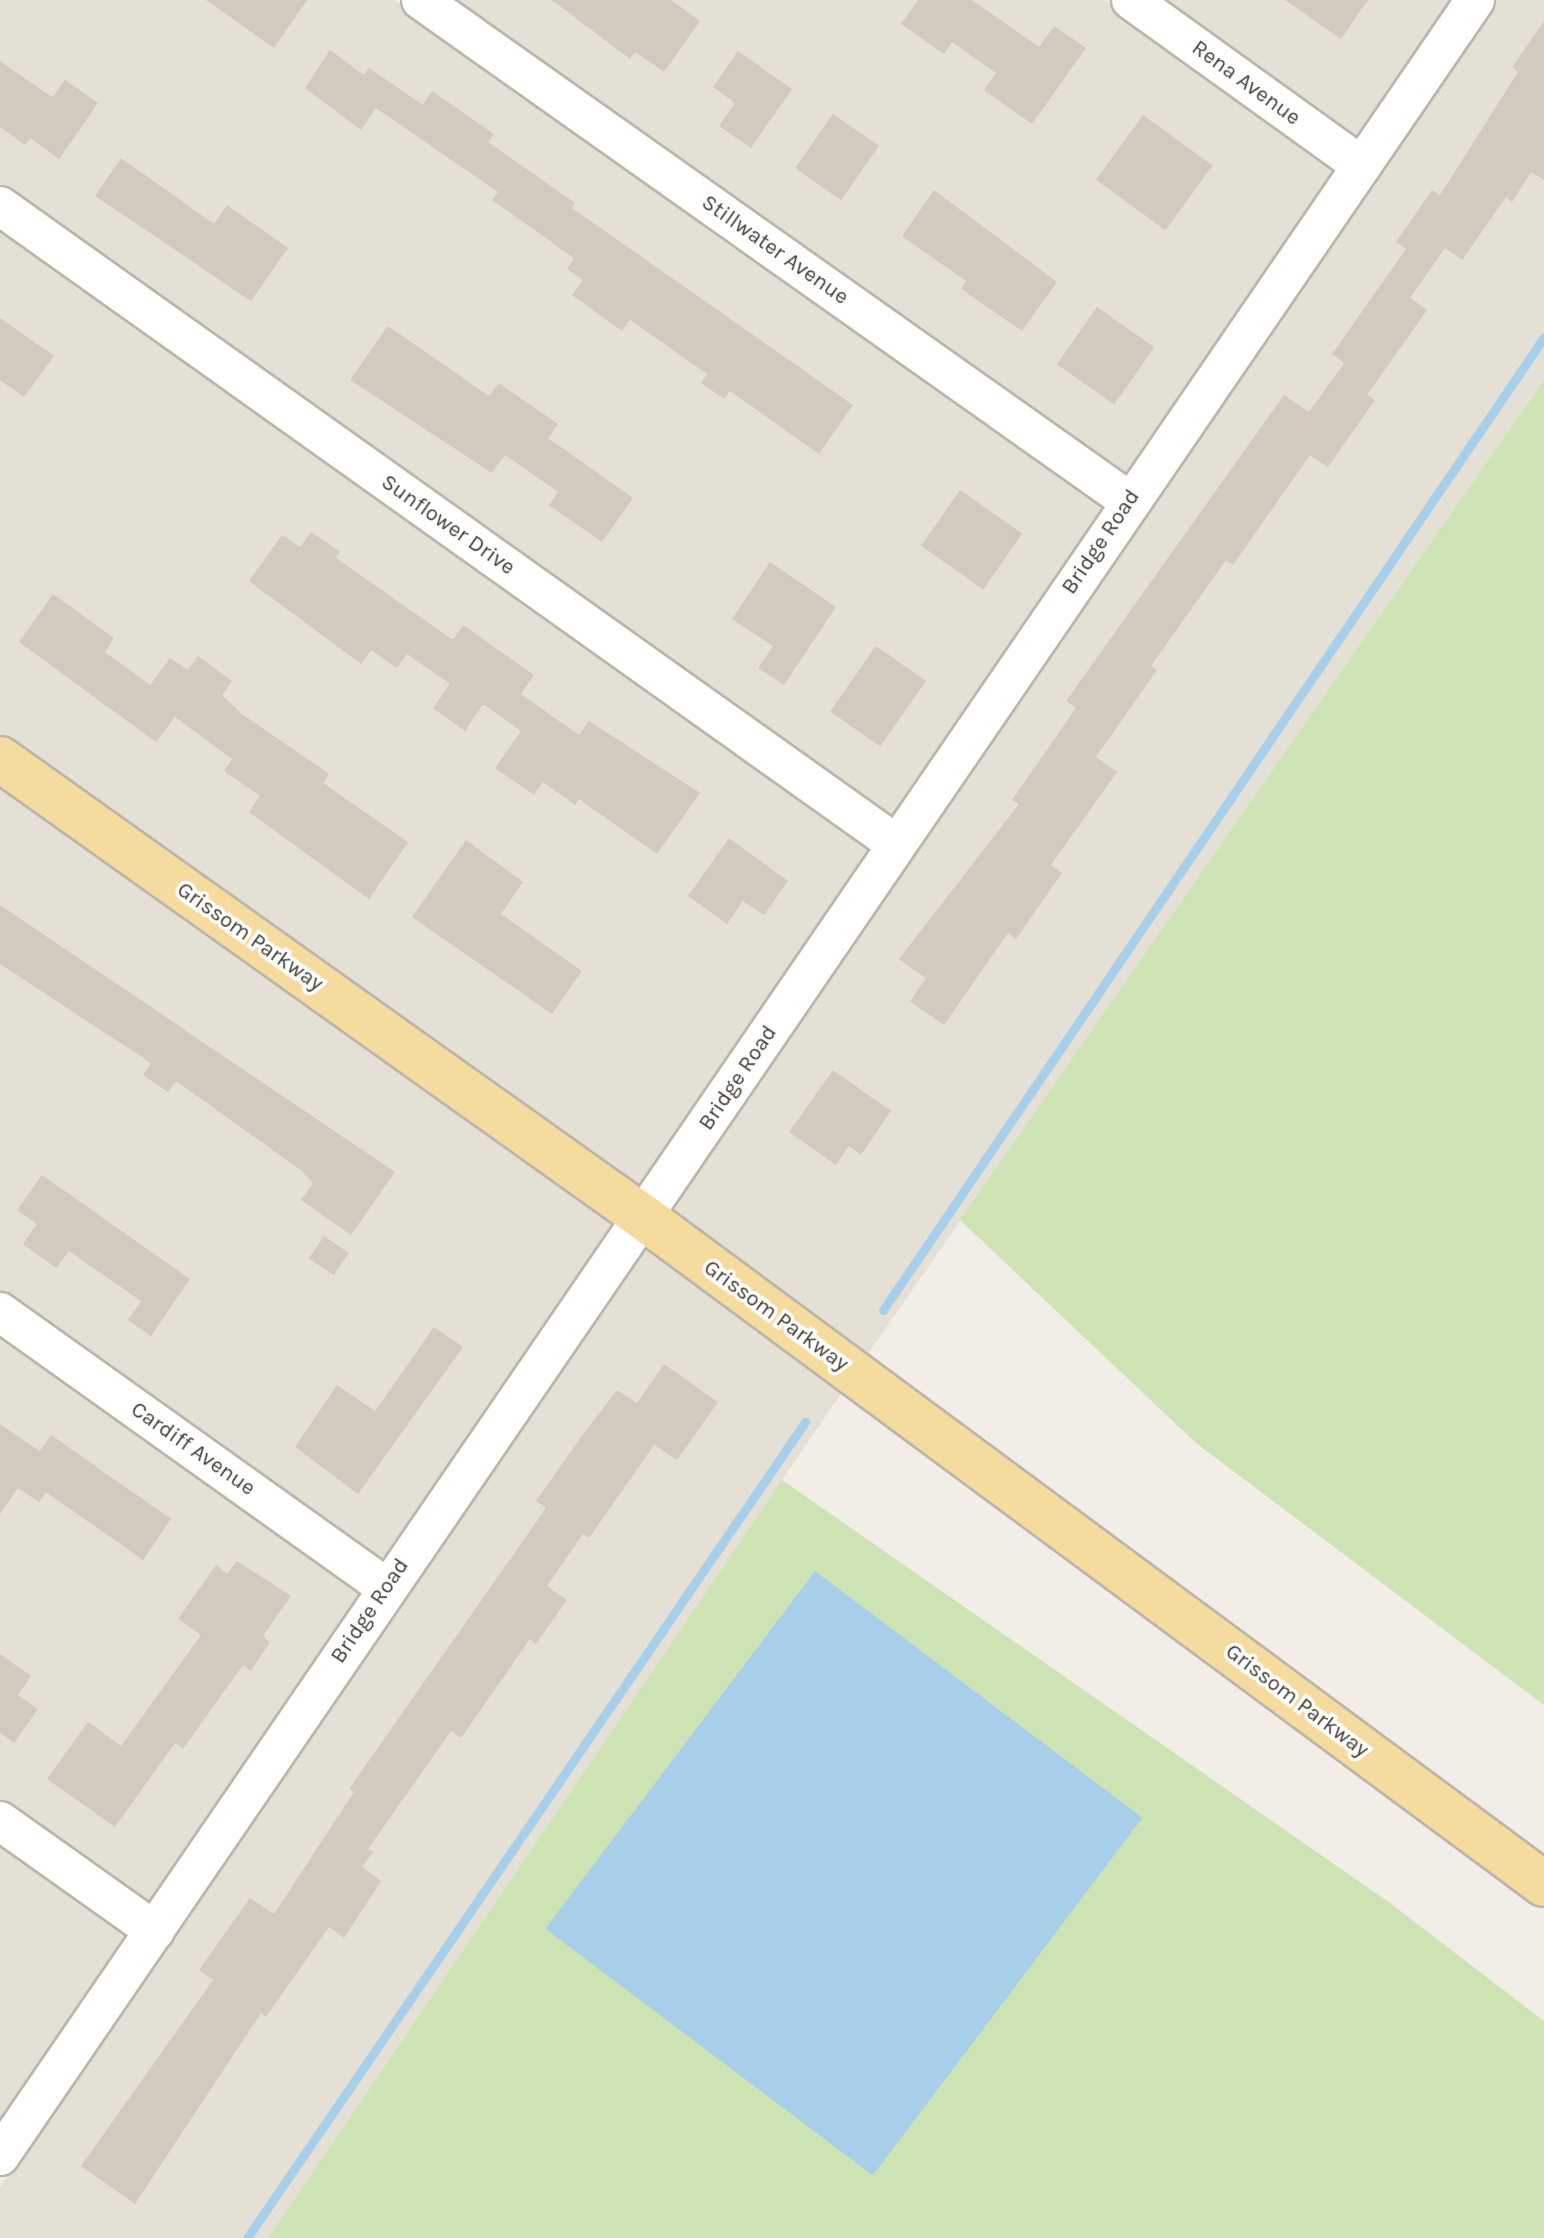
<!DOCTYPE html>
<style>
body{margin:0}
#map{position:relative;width:1544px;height:2238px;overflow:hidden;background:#f2eee7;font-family:Karla,sans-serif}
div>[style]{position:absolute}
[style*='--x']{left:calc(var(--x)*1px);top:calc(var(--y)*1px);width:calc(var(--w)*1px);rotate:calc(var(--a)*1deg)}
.residential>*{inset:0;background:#e5e0d5}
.green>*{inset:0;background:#cee3b3}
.water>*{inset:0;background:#a8cfe9;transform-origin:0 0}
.stream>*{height:9px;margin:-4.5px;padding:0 4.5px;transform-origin:4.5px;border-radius:4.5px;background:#a8cfe9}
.building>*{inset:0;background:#d2cabd;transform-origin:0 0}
.roads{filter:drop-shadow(2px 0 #bcb6aa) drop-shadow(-2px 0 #bcb6aa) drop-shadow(0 2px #bcb6aa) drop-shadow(0 -2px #bcb6aa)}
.minor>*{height:38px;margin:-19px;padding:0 19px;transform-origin:19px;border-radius:19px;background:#fff}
.major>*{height:44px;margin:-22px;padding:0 22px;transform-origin:22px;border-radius:22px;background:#f5db9d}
span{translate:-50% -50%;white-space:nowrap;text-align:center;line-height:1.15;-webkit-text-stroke:7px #fff;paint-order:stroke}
.street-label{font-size:22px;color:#443f36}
</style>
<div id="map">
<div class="residential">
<i style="clip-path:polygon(0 0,395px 0,1106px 504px,891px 820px,0 187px)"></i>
<i style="clip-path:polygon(448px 0,1104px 0,1339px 168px,1123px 478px)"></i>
<i style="clip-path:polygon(1158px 0,1454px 0,1357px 143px)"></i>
<i style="clip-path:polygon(1497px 0,1544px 0,1544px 380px,863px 1361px,666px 1215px)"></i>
<i style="clip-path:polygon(0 225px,874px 846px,638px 1194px,0 740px)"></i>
<i style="clip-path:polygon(0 778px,620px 1220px,381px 1564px,0 1293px)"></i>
<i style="clip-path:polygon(649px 1241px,846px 1386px,268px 2238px,0 2238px,0 2187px)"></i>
<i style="clip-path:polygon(0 1331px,363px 1589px,149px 1908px,0 1802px)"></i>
<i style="clip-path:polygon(0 1840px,132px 1934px,0 2125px)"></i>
</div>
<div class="green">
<i style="clip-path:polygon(1544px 380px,1544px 1705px,1196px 1443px,960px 1220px)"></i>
<i style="clip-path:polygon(782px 1480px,1390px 1903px,1544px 2021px,1544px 2238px,268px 2238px)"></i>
</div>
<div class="water">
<i style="left:815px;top:1571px;width:410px;height:448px;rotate:37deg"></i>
</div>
<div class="stream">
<i style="--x:883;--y:1310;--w:1176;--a:-55.81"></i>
<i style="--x:247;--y:2238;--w:989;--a:-55.63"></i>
</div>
<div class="building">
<i style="clip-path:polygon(206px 0,307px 0,274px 48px)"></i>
<i style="clip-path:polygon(552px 0,671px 0,700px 21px,664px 72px,635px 52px,630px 59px)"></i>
<i style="clip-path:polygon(918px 0,972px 0,1039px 47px,1054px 26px,1086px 48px,1032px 124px,984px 90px,996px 73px,952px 42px,944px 54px,901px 24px)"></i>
<i style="clip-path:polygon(1285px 0,1368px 0,1341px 39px)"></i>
<i style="clip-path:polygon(1544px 21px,1544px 180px,1531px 172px,1512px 202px,1506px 197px,1462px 260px,1445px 248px,1410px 298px,1427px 310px,1367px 395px,1375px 400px,1328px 467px,1310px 455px,1233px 565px,1226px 560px,1151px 666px,1157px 670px,1096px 757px,1117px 772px,1051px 865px,1062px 873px,1016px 939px,1008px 933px,944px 1025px,910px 1001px,926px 978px,899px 959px,1019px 804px,1012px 800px,1076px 708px,1066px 701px,1284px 395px,1309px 412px,1344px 363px,1332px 354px,1406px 249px,1396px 242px,1432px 190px,1440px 195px,1518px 72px,1512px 67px)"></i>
<i style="clip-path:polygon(330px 50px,364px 75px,369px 68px,423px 105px,432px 91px,494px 134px,488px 142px,575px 203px,572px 208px,853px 405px,819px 454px,730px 391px,724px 399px,701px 383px,707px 374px,630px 320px,622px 331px,572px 295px,583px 280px,567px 269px,574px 258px,492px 200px,498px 192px,376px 108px,361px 130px,305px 88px)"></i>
<i style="clip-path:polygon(738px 51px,792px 89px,751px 148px,719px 126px,735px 103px,713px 87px)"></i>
<i style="clip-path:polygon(0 61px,52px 97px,65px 80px,98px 103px,59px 159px,30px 138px,25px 145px,0 127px)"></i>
<i style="left:833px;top:114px;width:56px;height:66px;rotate:35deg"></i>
<i style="left:1143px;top:115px;width:86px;height:80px;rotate:36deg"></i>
<i style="clip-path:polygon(121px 158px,214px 224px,227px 205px,288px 248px,251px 301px,95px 196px)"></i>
<i style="clip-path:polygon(934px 190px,1057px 282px,1022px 331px,961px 289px,966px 281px,902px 236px)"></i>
<i style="left:1097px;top:307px;width:70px;height:70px;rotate:35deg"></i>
<i style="clip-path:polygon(0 318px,54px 356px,24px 397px,0 380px)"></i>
<i style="clip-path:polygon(388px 326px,489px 396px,499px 383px,558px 424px,548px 438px,633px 498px,602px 542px,549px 505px,558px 492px,505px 455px,492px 473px,350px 380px)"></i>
<i style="left:960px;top:490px;width:76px;height:68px;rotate:35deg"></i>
<i style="clip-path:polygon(311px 532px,340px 552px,336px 558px,453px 640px,463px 625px,534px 675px,521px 694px,579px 735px,589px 721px,700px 793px,657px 854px,579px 799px,575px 805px,543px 782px,534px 795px,495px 768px,521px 731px,483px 704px,465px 731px,433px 708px,450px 684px,407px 654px,397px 668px,371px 650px,361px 664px,249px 581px,282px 535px,300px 547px)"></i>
<i style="clip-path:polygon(770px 562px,836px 607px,784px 685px,758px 668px,773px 646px,732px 619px)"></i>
<i style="clip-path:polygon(53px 594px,114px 638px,105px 652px,150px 685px,170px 658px,188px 670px,198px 656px,232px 681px,222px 695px,242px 714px,329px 774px,323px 783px,408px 842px,369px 899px,249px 812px,260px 796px,224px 771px,232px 759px,175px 717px,156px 742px,19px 642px)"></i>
<i style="left:876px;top:646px;width:61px;height:80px;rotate:35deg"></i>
<i style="clip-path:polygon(729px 838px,788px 881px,764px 915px,743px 901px,727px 924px,688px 896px)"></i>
<i style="clip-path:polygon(466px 840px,523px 882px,501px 914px,582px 971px,552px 1014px,412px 917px)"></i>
<i style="clip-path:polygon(0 905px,395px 1172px,351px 1235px,301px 1200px,313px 1183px,302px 1171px,176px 1081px,168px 1092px,143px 1075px,151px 1063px,0 964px)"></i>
<i style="clip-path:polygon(833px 1070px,891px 1111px,861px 1155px,849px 1146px,836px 1165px,789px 1132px)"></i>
<i style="clip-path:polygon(42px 1175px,190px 1279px,151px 1336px,128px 1320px,141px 1301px,69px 1251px,56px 1268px,23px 1244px,37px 1224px,17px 1210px)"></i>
<i style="left:324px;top:1236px;width:30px;height:27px;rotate:34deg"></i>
<i style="clip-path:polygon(434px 1327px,463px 1347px,358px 1494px,295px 1447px,337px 1385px,375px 1411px)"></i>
<i style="clip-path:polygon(664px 1364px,718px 1402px,677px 1460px,654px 1445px,589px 1538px,583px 1534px,547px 1586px,567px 1600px,536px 1644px,530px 1639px,461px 1738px,451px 1731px,368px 1849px,373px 1852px,362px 1867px,381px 1881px,344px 1938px,329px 1927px,266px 2017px,261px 2013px,135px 2204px,81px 2166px,213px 1980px,199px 1970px,250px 1898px,274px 1914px,354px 1792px,349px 1789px,546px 1508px,536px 1501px,581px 1437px,617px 1390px,637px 1403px)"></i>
<i style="clip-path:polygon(0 1424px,40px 1451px,51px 1435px,171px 1519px,143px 1560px,46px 1492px,39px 1502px,18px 1488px,0 1514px)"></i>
<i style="clip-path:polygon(237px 1561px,291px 1596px,263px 1636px,270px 1642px,251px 1671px,243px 1665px,183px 1749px,175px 1743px,115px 1827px,47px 1779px,88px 1722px,121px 1746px,201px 1635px,178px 1619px,216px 1565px,227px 1574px)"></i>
<i style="clip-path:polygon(0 1654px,31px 1676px,18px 1695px,38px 1709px,14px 1743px,0 1733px)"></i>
</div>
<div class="roads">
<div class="minor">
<i style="--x:421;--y:0;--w:867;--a:35.28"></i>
<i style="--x:1131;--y:0;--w:284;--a:35.7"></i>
<i style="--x:0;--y:206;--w:1100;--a:35.45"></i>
<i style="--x:0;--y:1312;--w:474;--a:35.5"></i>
<i style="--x:0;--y:1821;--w:190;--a:35.4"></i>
<i style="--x:0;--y:2156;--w:2612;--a:-55.62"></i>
</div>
<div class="major">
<i style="--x:0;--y:759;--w:789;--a:35.46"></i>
<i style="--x:643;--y:1217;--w:1121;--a:36.51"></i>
</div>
</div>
<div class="street-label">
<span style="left:1246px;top:83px;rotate:36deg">Rena Avenue</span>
<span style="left:775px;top:250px;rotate:35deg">Stillwater Avenue</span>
<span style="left:448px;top:525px;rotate:35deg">Sunflower Drive</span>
<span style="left:1101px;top:542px;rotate:-56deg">Bridge Road</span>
<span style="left:250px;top:937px;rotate:35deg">Grissom Parkway</span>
<span style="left:738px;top:1078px;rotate:-56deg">Bridge Road</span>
<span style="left:776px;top:1316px;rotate:36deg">Grissom Parkway</span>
<span style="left:193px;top:1449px;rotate:35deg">Cardiff Avenue</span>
<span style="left:370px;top:1611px;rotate:-56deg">Bridge Road</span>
<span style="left:1297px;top:1701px;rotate:37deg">Grissom Parkway</span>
</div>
</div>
